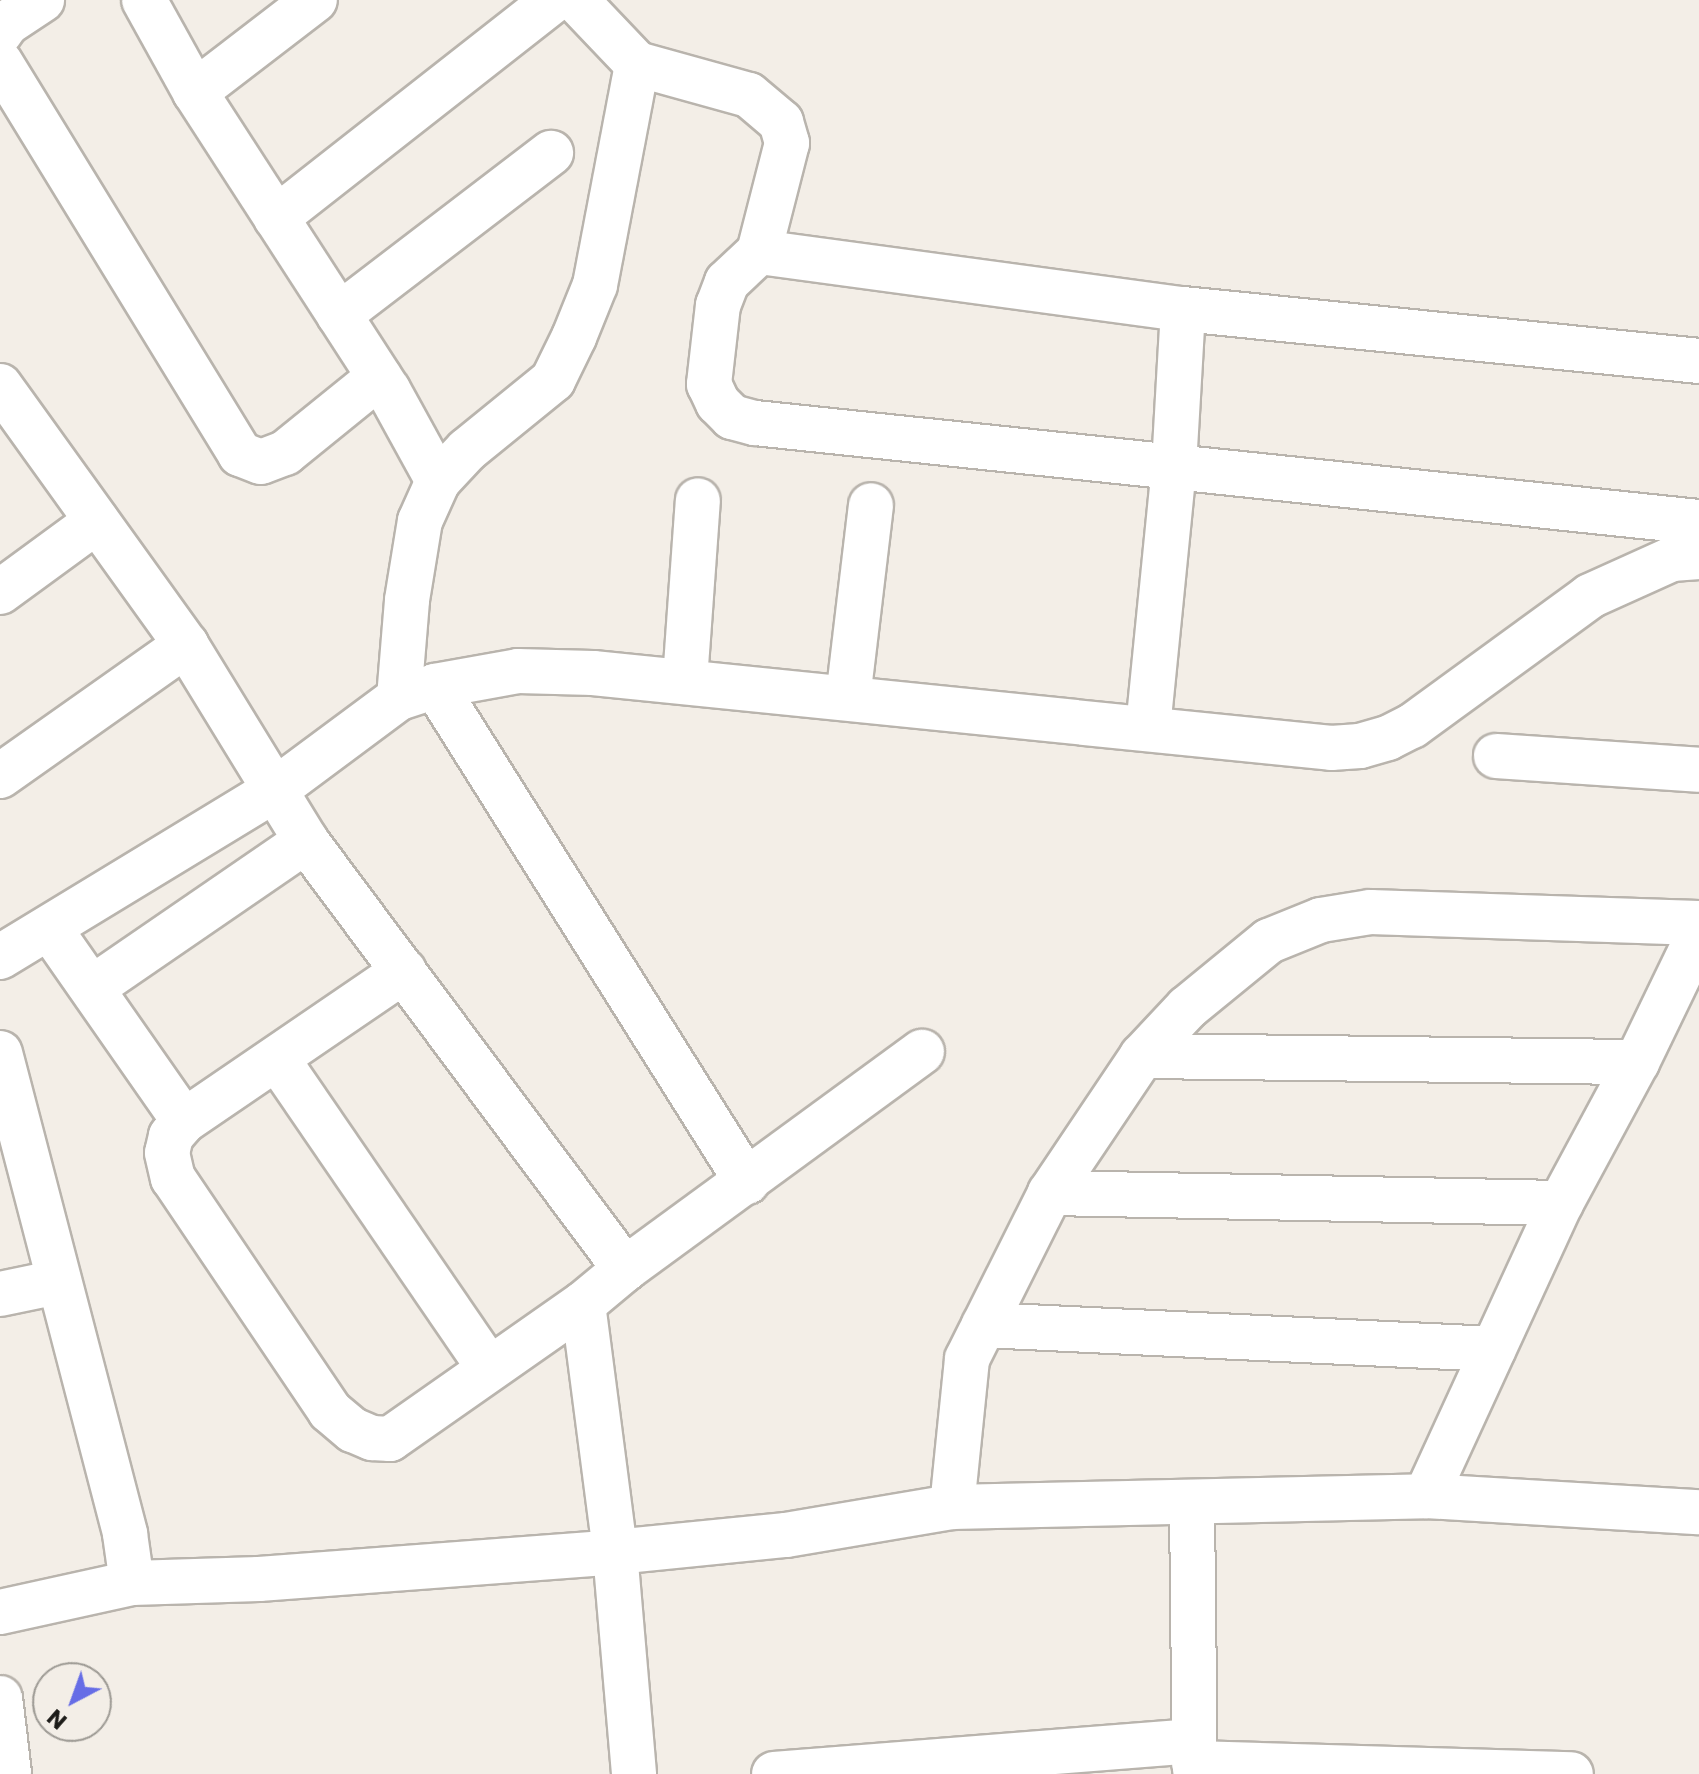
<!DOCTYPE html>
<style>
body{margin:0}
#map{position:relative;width:1699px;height:1774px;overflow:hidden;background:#f3eee7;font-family:Poppins,sans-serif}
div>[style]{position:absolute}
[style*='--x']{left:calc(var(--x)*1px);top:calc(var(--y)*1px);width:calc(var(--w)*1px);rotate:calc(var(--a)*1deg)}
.roads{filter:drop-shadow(2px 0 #b9b4ad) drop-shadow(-2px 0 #b9b4ad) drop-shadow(0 2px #b9b4ad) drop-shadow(0 -2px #b9b4ad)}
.minor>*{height:44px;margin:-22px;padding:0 22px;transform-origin:22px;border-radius:22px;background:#fff}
span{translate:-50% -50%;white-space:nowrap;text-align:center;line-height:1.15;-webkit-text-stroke:7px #f3eee7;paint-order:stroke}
.north{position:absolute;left:32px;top:1662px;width:80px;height:80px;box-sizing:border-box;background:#f3eee7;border:2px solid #9d9a94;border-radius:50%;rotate:221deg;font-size:22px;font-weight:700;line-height:32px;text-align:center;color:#1c1b18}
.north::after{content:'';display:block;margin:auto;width:28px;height:36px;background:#666de6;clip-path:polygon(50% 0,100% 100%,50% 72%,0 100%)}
</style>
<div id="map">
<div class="roads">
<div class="minor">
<i style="--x:144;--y:0;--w:105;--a:61"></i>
<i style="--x:195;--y:92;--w:355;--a:57.1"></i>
<i style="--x:388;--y:390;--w:104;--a:61.2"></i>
<i style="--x:576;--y:0;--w:88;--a:46.4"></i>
<i style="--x:637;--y:64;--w:116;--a:15.5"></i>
<i style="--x:749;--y:95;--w:42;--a:40.2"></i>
<i style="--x:781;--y:122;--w:22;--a:74"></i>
<i style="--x:787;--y:143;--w:113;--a:104.4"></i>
<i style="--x:759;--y:252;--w:44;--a:136.8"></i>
<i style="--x:727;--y:282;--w:25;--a:111"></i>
<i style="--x:718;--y:305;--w:80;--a:96.5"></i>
<i style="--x:709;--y:384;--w:21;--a:65"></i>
<i style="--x:718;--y:403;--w:20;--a:45"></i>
<i style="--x:732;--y:417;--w:24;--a:15"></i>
<i style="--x:755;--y:423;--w:949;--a:5.99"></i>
<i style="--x:0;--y:33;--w:12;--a:-55"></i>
<i style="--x:7;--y:23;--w:42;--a:-33.3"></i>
<i style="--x:0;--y:62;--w:460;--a:58.5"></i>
<i style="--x:240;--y:454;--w:22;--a:21"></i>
<i style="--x:261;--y:462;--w:26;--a:-21"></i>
<i style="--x:285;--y:453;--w:121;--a:-39"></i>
<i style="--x:195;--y:92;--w:151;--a:-37.5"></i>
<i style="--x:276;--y:218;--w:353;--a:-38.1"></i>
<i style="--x:759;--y:252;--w:428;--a:7.7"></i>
<i style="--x:1183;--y:309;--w:519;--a:5.75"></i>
<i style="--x:339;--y:315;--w:267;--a:-37.4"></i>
<i style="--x:0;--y:386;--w:319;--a:54.3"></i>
<i style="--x:186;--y:645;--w:230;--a:58.5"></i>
<i style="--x:306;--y:841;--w:534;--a:53.3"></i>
<i style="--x:0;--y:592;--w:120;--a:-36.2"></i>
<i style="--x:685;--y:680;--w:180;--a:-85.9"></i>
<i style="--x:435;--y:686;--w:586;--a:57.83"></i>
<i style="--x:399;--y:698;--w:98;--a:-85.3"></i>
<i style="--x:407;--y:600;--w:80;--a:-80.7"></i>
<i style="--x:420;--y:521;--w:44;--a:-65.8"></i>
<i style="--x:438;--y:481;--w:42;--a:-46.9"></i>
<i style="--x:467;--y:450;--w:111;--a:-39.1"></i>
<i style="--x:553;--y:380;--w:48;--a:-64"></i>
<i style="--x:574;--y:337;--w:56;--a:-68"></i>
<i style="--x:595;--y:285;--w:225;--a:-79.2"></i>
<i style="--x:848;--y:698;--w:194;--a:-83.2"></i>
<i style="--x:1148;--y:728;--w:263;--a:-84.3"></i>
<i style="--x:1174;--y:466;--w:157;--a:-86.7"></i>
<i style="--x:1496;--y:756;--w:203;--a:3.9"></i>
<i style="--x:0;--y:776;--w:228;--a:-35.2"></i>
<i style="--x:50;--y:929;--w:234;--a:55.1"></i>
<i style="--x:0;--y:957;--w:322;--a:-31.3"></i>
<i style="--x:275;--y:790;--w:154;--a:-36.6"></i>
<i style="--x:399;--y:698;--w:38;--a:-18"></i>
<i style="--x:435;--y:686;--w:84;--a:-10.2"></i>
<i style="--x:518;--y:671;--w:75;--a:1.5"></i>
<i style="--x:593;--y:673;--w:742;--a:5.8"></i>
<i style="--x:1331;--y:748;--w:29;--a:-4"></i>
<i style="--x:1360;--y:746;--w:29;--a:-16"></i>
<i style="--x:1388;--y:738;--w:27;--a:-27"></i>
<i style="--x:1412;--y:726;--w:220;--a:-36.1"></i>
<i style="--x:1590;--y:596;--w:90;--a:-24.3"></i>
<i style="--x:1672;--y:559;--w:27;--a:-4"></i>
<i style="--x:404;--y:971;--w:266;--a:145.7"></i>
<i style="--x:184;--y:1121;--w:20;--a:131"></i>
<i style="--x:171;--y:1136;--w:17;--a:103"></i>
<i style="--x:167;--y:1153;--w:26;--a:77"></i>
<i style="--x:173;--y:1178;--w:281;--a:56"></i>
<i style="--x:330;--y:1411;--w:30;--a:40"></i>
<i style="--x:353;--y:1430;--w:21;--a:23"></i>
<i style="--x:372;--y:1438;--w:18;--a:3"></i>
<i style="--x:390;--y:1439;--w:236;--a:-35"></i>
<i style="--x:583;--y:1304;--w:55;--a:-39.8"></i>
<i style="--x:625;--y:1269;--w:368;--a:-36.2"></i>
<i style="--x:92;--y:988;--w:260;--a:-34.5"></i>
<i style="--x:0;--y:1053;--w:497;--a:75.4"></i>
<i style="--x:125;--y:1534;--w:49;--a:81.9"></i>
<i style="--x:132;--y:1583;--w:135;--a:167.6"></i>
<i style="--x:1142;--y:1056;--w:495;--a:0.7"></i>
<i style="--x:278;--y:1060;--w:373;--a:55.6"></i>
<i style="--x:1050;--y:1193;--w:511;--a:1.12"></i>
<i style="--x:0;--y:1294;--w:59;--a:-11.7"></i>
<i style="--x:583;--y:1304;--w:250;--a:82.6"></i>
<i style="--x:615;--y:1552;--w:223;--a:85.1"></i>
<i style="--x:984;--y:1325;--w:510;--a:2.7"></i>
<i style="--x:1426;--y:1496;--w:323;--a:-65.3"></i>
<i style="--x:1561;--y:1203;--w:160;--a:-61.7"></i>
<i style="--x:1637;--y:1062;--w:142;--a:-64.2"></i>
<i style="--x:1192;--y:1503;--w:266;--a:89.4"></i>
<i style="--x:952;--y:1507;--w:149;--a:-84.2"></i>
<i style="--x:967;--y:1359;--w:186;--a:-63.4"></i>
<i style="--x:1050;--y:1193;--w:165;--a:-56.1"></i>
<i style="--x:1142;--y:1056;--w:66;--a:-46.8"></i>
<i style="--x:1187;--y:1008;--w:106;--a:-39.3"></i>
<i style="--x:1269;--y:941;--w:56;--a:-22"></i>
<i style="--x:1321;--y:920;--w:50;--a:-9.3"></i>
<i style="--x:1370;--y:912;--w:329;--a:1.9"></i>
<i style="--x:132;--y:1583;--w:127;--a:-1.8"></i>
<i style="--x:259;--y:1579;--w:357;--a:-4.3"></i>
<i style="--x:615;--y:1552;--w:172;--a:-5.7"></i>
<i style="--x:786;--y:1535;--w:168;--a:-9.6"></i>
<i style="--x:952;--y:1507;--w:474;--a:-1.3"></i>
<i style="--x:1426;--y:1496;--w:273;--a:3.4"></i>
<i style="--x:0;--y:1698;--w:77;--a:83.2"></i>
<i style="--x:1194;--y:1763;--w:377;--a:1.7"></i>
<i style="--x:774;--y:1774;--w:421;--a:-4.5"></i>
</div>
</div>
<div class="north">N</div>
</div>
